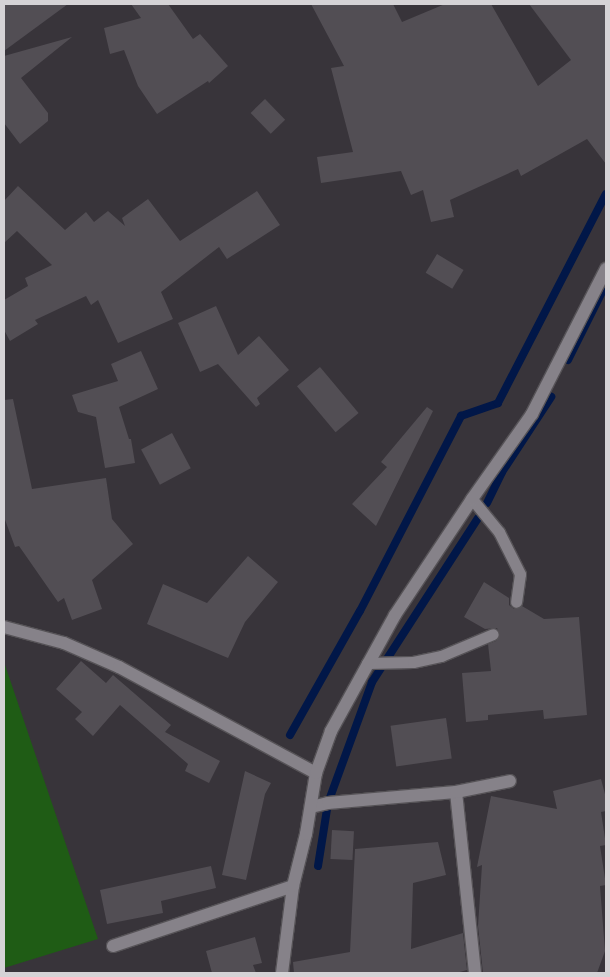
<!DOCTYPE html>
<style>
body{margin:0}
#map{position:relative;width:610px;height:977px;overflow:hidden;background:#38343a;font-family:"Space Grotesk",sans-serif}
div>[style]{position:absolute}
[style*='--x']{left:calc(var(--x)*1px);top:calc(var(--y)*1px);width:calc(var(--w)*1px);rotate:calc(var(--a)*1deg)}
.green>*{inset:0;background:#1f5c15}
.stream>*{height:8px;margin:-4px;padding:0 4px;transform-origin:4px;border-radius:4px;background:#011748}
.building>*{inset:0;background:#524e54;transform-origin:0 0}
.roads{filter:drop-shadow(1px 0 #565357) drop-shadow(-1px 0 #565357) drop-shadow(0 1px #565357) drop-shadow(0 -1px #565357)}
.lane>*{height:11px;margin:-5.5px;padding:0 5.5px;transform-origin:5.5px;border-radius:5.5px;background:#868289}
.street>*{height:12px;margin:-6px;padding:0 6px;transform-origin:6px;border-radius:6px;background:#868289}
.secondary>*{height:12px;margin:-6px;padding:0 6px;transform-origin:6px;border-radius:6px;background:#868289}
span{translate:-50% -50%;white-space:nowrap;text-align:center;line-height:1.15;-webkit-text-stroke:5px #1e1c1f;paint-order:stroke}
.frame{position:absolute;inset:0;border:5px solid #d5d3d6;pointer-events:none}
</style>
<div id="map">
<div class="green">
<i style="clip-path:polygon(4px 662px,98px 939px,4px 968px)"></i>
</div>
<div class="stream">
<i style="--x:568;--y:360;--w:85;--a:-63.4"></i>
<i style="--x:487;--y:503;--w:34;--a:-64"></i>
<i style="--x:502;--y:472;--w:90;--a:-56.8"></i>
<i style="--x:290;--y:735;--w:142;--a:-60.6"></i>
<i style="--x:360;--y:611;--w:220;--a:-62.6"></i>
<i style="--x:461;--y:416;--w:39;--a:-19"></i>
<i style="--x:498;--y:403;--w:235;--a:-62.7"></i>
<i style="--x:318;--y:866;--w:64;--a:-81"></i>
<i style="--x:328;--y:803;--w:129;--a:-70"></i>
<i style="--x:372;--y:682;--w:195;--a:-57.1"></i>
</div>
<div class="building">
<i style="clip-path:polygon(4px 4px,68px 4px,4px 51px)"></i>
<i style="clip-path:polygon(131px 4px,168px 4px,193px 39px,200px 34px,228px 66px,209px 83px,208px 81px,157px 114px,138px 86px,124px 50px,110px 54px,104px 28px,141px 18px)"></i>
<i style="clip-path:polygon(311px 4px,393px 4px,402px 22px,445px 4px,491px 4px,538px 86px,571px 60px,529px 4px,606px 4px,606px 164px,587px 139px,521px 176px,518px 169px,450px 200px,454px 217px,431px 222px,423px 190px,411px 195px,401px 171px,321px 183px,317px 157px,353px 152px,331px 68px,344px 66px)"></i>
<i style="clip-path:polygon(72px 37px,21px 78px,48px 113px,48px 121px,20px 144px,4px 123px,4px 56px)"></i>
<i style="left:265px;top:99px;width:29px;height:20px;rotate:46deg"></i>
<i style="clip-path:polygon(18px 186px,65px 230px,86px 212px,94px 222px,108px 211px,125px 226px,122px 218px,148px 199px,180px 241px,257px 191px,280px 225px,227px 259px,219px 247px,161px 292px,173px 319px,118px 343px,98px 300px,91px 305px,86px 296px,35px 320px,38px 324px,10px 341px,4px 330px,4px 300px,28px 286px,25px 278px,52px 265px,17px 231px,4px 243px,4px 201px)"></i>
<i style="left:437px;top:254px;width:31px;height:22px;rotate:31deg"></i>
<i style="clip-path:polygon(216px 306px,238px 355px,259px 336px,289px 370px,257px 398px,260px 404px,256px 407px,218px 364px,200px 372px,178px 323px)"></i>
<i style="clip-path:polygon(141px 351px,158px 389px,119px 407px,129px 439px,131px 439px,135px 463px,105px 468px,96px 417px,78px 412px,72px 395px,118px 381px,111px 364px)"></i>
<i style="left:320px;top:367px;width:60px;height:30px;rotate:50deg"></i>
<i style="clip-path:polygon(13px 399px,32px 489px,106px 478px,112px 519px,133px 544px,92px 580px,102px 609px,72px 620px,64px 598px,58px 602px,19px 546px,15px 547px,4px 517px,4px 400px)"></i>
<i style="clip-path:polygon(427px 407px,433px 411px,376px 526px,352px 504px,387px 467px,381px 462px)"></i>
<i style="left:172px;top:433px;width:40px;height:35px;rotate:62deg"></i>
<i style="clip-path:polygon(248px 556px,278px 582px,245px 622px,228px 658px,147px 624px,163px 584px,207px 603px)"></i>
<i style="clip-path:polygon(484px 582px,509px 598px,509px 605px,514px 609px,522px 606px,544px 619px,579px 617px,587px 715px,544px 719px,543px 710px,488px 715px,488px 720px,466px 722px,462px 673px,491px 671px,488px 644px,496px 641px,500px 635px,497px 628px,485px 629px,464px 617px)"></i>
<i style="clip-path:polygon(81px 661px,106px 683px,113px 675px,171px 725px,165px 732px,220px 761px,209px 783px,185px 771px,188px 764px,120px 705px,93px 736px,75px 719px,82px 712px,56px 689px)"></i>
<i style="left:446px;top:718px;width:41px;height:56px;rotate:82deg"></i>
<i style="clip-path:polygon(245px 771px,271px 783px,265px 794px,246px 880px,222px 875px)"></i>
<i style="clip-path:polygon(601px 779px,606px 798px,606px 811px,601px 812px,606px 845px,600px 846px,606px 885px,600px 886px,605px 951px,597px 973px,483px 973px,478px 926px,482px 865px,477px 867px,491px 796px,557px 809px,553px 791px)"></i>
<i style="left:332px;top:830px;width:22px;height:29px;rotate:3deg"></i>
<i style="clip-path:polygon(438px 842px,446px 875px,413px 883px,411px 949px,463px 933px,467px 970px,456px 973px,294px 973px,293px 962px,350px 952px,355px 849px)"></i>
<i style="clip-path:polygon(211px 866px,216px 888px,161px 901px,163px 913px,107px 924px,100px 890px)"></i>
<i style="clip-path:polygon(255px 937px,262px 963px,253px 965px,256px 973px,212px 973px,206px 951px)"></i>
</div>
<div class="roads">
<div class="lane">
<i style="--x:472;--y:499;--w:43;--a:50.7"></i>
<i style="--x:499;--y:532;--w:47;--a:63.4"></i>
<i style="--x:520;--y:574;--w:28;--a:98"></i>
<i style="--x:367;--y:663;--w:46;--a:-1.2"></i>
<i style="--x:413;--y:662;--w:29;--a:-12"></i>
<i style="--x:441;--y:656;--w:56;--a:-22.9"></i>
</div>
<div class="street">
<i style="--x:4;--y:627;--w:62;--a:14.9"></i>
<i style="--x:64;--y:643;--w:60;--a:23.6"></i>
<i style="--x:119;--y:667;--w:224;--a:28.3"></i>
<i style="--x:456;--y:792;--w:182;--a:84"></i>
<i style="--x:311;--y:807;--w:17;--a:-13"></i>
<i style="--x:328;--y:803;--w:128;--a:-4.9"></i>
<i style="--x:456;--y:792;--w:55;--a:-11.5"></i>
<i style="--x:113;--y:946;--w:190;--a:-18.4"></i>
</div>
<div class="secondary">
<i style="--x:282;--y:973;--w:88;--a:-82.8"></i>
<i style="--x:293;--y:886;--w:54;--a:-76"></i>
<i style="--x:306;--y:834;--w:62;--a:-80.7"></i>
<i style="--x:316;--y:773;--w:45;--a:-70.3"></i>
<i style="--x:331;--y:731;--w:132;--a:-61.1"></i>
<i style="--x:395;--y:615;--w:139;--a:-56.4"></i>
<i style="--x:472;--y:499;--w:104;--a:-54.8"></i>
<i style="--x:532;--y:414;--w:163;--a:-63"></i>
</div>
</div>
<div class="frame"></div>
</div>
